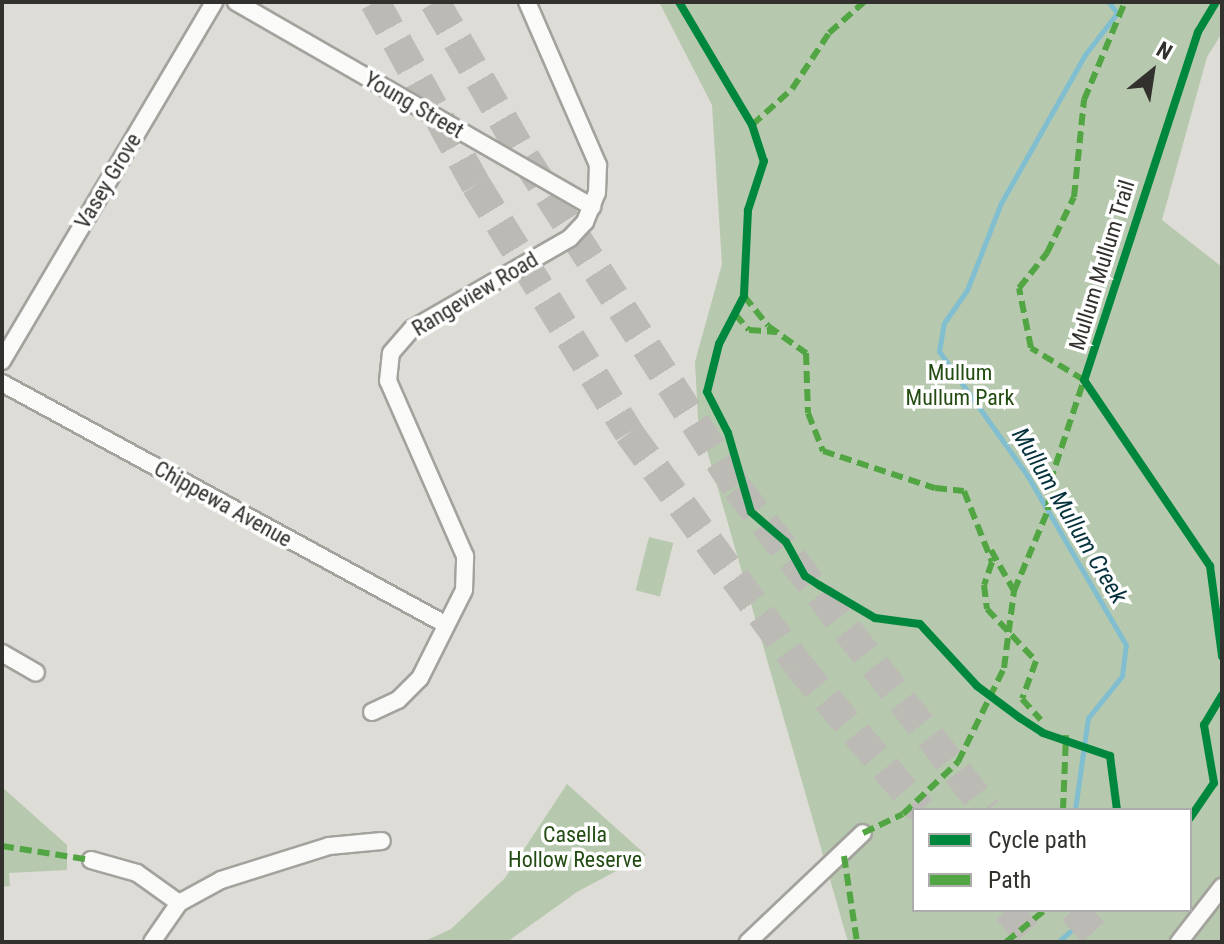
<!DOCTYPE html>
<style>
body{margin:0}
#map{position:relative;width:1224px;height:944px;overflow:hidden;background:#dedcd6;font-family:"Roboto Condensed",sans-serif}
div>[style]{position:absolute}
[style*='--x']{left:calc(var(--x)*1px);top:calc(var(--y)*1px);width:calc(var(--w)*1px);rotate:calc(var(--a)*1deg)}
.green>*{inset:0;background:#b6c8ad;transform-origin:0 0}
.stream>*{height:5px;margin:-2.5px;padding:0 2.5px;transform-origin:2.5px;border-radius:2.5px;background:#81bfd0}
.highway-tunnel>*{height:30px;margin-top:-15px;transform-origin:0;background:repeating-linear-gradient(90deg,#bcbab4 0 30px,transparent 0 45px)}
.roads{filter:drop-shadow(2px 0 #a3a29d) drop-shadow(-2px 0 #a3a29d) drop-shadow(0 2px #a3a29d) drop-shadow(0 -2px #a3a29d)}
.street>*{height:16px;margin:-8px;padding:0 8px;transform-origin:8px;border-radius:8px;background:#fafaf9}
.quiet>*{height:6px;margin-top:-3px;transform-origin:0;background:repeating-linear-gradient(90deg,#52a543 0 12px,transparent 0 18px)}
.cycleway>*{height:8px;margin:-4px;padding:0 4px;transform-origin:4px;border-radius:4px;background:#00873e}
span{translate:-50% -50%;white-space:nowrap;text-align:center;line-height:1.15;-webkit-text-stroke:7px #fff;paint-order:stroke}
.street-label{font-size:22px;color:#32312d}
.park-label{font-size:22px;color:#234c12}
.water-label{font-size:24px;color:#06323d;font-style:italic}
.frame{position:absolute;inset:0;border:4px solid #32312d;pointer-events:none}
.legend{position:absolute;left:912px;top:808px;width:280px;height:104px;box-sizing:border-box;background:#fff;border:2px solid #adadab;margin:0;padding:10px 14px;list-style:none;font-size:24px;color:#32312d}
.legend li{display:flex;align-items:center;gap:16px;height:40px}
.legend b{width:40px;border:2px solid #adadab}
.north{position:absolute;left:1112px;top:32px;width:80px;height:80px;-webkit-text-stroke:6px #fff;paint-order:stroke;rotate:30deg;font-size:22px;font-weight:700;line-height:32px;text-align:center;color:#32312d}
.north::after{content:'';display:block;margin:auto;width:28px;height:36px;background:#32312d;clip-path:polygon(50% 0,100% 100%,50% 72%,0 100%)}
</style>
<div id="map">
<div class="green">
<i style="clip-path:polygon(evenodd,659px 2px,1222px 2px,1222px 33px,1207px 57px,1162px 220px,1222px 267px,1222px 942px,848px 942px,698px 419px,695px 362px,722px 264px,712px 105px,659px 2px,914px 810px,1190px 810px,1190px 910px,914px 910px,914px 810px)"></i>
<i style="left:649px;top:537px;width:25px;height:55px;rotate:14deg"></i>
<i style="clip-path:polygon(567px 784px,646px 855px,577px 892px,507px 942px,423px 942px,451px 929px,505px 878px)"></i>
<i style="clip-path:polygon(2px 787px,67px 845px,67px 870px,9px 873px,10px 886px,2px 887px)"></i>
</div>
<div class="stream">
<i style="--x:1075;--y:810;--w:93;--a:-82"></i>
<i style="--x:1088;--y:718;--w:54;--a:-51"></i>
<i style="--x:1122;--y:676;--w:31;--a:-83"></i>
<i style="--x:1126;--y:645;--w:197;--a:-120.2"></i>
<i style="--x:1027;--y:475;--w:152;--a:-125.4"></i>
<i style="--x:939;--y:351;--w:28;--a:-80"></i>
<i style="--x:944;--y:323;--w:40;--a:-55.1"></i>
<i style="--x:967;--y:290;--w:93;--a:-68.7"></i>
<i style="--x:1001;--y:203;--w:169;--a:-60.5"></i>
<i style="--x:1084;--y:56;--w:54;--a:-52.5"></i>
<i style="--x:1117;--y:13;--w:14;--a:-126"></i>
<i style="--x:1058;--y:942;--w:18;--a:-41"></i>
<i style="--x:1072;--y:930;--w:21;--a:-73"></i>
</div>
<div class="highway-tunnel">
<i style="--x:375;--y:2;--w:209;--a:61.1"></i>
<i style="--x:476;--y:185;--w:291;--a:58.3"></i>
<i style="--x:629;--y:433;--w:287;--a:53.9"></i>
<i style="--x:798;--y:665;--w:190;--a:49.7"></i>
<i style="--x:435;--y:2;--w:180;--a:60"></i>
<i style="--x:525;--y:158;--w:392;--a:57.3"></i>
<i style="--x:737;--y:488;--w:408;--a:52.2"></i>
<i style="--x:1007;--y:910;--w:43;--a:47.8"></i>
<i style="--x:1073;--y:910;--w:43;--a:47.8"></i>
</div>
<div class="roads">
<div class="street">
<i style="--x:236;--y:2;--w:411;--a:29.9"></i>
<i style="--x:2;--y:361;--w:417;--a:-59.4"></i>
<i style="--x:2;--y:383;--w:504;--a:28.55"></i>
<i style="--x:2;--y:653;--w:39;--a:30"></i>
<i style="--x:372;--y:712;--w:29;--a:-25"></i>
<i style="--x:398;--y:700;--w:31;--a:-45"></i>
<i style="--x:420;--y:678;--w:98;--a:-63.4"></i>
<i style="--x:464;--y:590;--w:34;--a:-88"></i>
<i style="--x:465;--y:556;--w:191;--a:-113.7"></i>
<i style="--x:388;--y:381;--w:28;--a:-84"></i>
<i style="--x:391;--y:353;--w:32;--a:-49"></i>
<i style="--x:412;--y:329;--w:182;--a:-29.9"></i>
<i style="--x:570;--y:238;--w:22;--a:-47"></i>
<i style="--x:585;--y:222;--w:31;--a:-68"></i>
<i style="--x:597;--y:193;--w:28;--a:-88"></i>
<i style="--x:598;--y:165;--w:178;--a:-113.5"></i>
<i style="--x:91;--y:860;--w:48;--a:15.8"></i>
<i style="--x:137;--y:873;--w:52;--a:35.5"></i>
<i style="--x:152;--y:942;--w:47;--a:-55.3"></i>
<i style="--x:179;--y:903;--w:48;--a:-28.7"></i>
<i style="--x:221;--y:880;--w:113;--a:-17.5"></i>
<i style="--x:329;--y:846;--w:53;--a:-5.4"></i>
<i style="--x:748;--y:942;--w:158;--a:-43.5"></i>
<i style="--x:1179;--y:942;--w:70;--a:-52"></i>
</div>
</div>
<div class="quiet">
<i style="--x:752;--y:125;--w:54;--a:-42"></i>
<i style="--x:792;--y:89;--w:67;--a:-56.5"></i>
<i style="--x:829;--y:33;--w:47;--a:-41.5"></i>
<i style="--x:744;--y:296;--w:38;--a:51"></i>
<i style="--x:768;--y:326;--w:47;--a:35.4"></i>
<i style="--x:806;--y:353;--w:60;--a:88.1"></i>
<i style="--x:808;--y:413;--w:41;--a:68.5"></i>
<i style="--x:823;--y:451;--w:118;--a:18.3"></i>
<i style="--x:935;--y:488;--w:29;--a:6"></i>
<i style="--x:964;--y:491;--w:76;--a:68.5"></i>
<i style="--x:992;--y:562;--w:24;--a:109"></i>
<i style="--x:984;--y:585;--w:24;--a:83"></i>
<i style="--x:987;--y:609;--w:71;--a:46.7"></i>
<i style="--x:1036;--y:661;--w:40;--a:110.2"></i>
<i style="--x:1022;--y:699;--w:28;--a:48"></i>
<i style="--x:735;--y:314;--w:21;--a:49"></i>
<i style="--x:749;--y:330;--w:28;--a:4"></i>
<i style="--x:991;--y:550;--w:47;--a:60.7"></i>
<i style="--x:1063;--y:810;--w:75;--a:-87.7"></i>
<i style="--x:863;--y:833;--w:44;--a:-25.4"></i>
<i style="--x:903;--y:814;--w:76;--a:-43.4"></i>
<i style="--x:958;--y:762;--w:105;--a:-63.9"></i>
<i style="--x:1004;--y:668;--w:78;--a:-82.6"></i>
<i style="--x:1014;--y:591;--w:88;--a:-67.2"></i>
<i style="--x:1048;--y:510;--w:28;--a:-86"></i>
<i style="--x:1050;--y:482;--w:108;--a:-71.6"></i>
<i style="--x:1084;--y:380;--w:62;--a:-148.9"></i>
<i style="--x:1031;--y:348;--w:61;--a:-101.3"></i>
<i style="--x:1019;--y:288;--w:45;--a:-51.3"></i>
<i style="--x:1047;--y:253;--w:62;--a:-64.3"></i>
<i style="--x:1074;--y:197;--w:98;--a:-84.1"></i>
<i style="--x:1084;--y:100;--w:106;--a:-67.3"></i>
<i style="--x:2;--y:846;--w:90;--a:8.9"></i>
<i style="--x:844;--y:856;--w:87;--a:81.4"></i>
<i style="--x:1006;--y:942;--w:50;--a:-39.4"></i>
</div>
<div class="cycleway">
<i style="--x:679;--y:2;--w:143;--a:59.3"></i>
<i style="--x:752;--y:125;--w:38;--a:72"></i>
<i style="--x:764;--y:161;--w:52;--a:108.1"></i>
<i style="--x:748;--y:210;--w:86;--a:92.7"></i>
<i style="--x:744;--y:296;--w:54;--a:117.5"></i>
<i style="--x:719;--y:344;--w:49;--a:104"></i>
<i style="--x:707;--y:392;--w:46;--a:62.9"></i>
<i style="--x:728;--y:433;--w:82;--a:73.8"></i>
<i style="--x:751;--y:512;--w:46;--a:40.6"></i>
<i style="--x:786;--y:542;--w:39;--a:61"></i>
<i style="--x:805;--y:576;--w:17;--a:33"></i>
<i style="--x:819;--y:585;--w:65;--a:30.5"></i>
<i style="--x:875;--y:618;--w:45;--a:7.6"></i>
<i style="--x:920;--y:624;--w:84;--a:47.4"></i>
<i style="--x:977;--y:686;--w:54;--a:36.7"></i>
<i style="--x:1020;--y:718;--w:27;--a:33"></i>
<i style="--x:1043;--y:733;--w:71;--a:18.9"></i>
<i style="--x:1110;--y:756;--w:54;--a:82.6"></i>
<i style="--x:1216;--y:2;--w:35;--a:121"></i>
<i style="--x:1198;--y:32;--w:366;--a:108.1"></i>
<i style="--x:1084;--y:380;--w:225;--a:55.9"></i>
<i style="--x:1210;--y:566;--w:91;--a:82.4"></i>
<i style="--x:1190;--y:818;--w:42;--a:-55.6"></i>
<i style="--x:1214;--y:783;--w:59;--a:-99.8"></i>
<i style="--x:1204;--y:725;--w:35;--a:-59"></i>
</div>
<div class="street-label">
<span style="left:414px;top:105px;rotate:30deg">Young Street</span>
<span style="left:108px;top:181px;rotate:-59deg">Vasey Grove</span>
<span style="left:1102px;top:265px;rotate:-73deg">Mullum Mullum Trail</span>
<span style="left:475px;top:294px;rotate:-31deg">Rangeview Road</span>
<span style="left:223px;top:504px;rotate:29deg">Chippewa Avenue</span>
</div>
<div class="park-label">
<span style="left:960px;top:385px">Mullum<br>Mullum Park</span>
<span style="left:575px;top:847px">Casella<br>Hollow Reserve</span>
</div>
<div class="water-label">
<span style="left:1069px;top:516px;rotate:59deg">Mullum Mullum Creek</span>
</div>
<div class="frame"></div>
<ul class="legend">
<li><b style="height:10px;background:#00873e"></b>Cycle path</li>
<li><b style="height:10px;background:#52a543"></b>Path</li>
</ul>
<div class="north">N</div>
</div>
